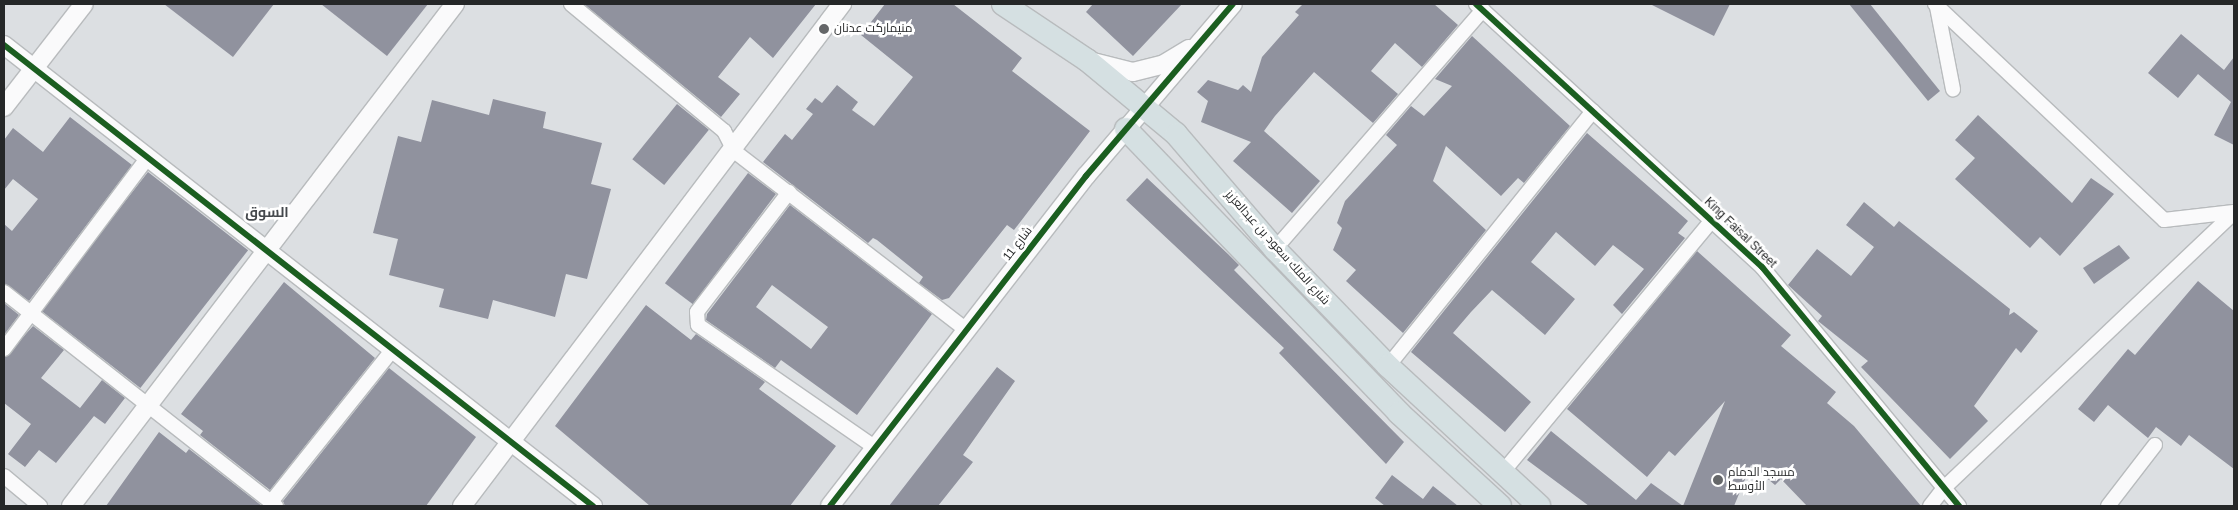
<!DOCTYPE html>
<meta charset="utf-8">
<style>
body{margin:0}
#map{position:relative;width:2238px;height:510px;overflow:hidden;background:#dcdfe2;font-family:Arial,Cairo,sans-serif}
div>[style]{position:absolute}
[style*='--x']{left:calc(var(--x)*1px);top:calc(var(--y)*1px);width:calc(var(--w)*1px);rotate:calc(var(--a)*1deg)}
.building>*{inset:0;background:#90929e;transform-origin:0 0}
.roads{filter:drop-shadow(1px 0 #b8bbbd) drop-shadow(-1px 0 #b8bbbd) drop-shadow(0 1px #b8bbbd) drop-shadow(0 -1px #b8bbbd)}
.minor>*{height:14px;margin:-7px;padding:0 7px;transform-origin:7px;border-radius:7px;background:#fafafb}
.tertiary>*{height:18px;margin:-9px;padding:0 9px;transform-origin:9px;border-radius:9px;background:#fafafb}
.primary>*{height:22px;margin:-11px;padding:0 11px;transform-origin:11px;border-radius:11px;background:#d5e0e2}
.cycleway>*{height:6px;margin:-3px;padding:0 3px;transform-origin:3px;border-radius:3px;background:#1b5e20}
.dots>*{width:14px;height:14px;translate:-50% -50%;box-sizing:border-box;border:2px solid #fff;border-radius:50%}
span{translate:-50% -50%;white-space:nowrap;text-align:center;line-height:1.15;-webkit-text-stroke:5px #fff;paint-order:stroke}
.poi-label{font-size:12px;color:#252728}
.left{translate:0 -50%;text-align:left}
.street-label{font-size:12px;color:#252728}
.neighbourhood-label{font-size:14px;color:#45494d;font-weight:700}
.frame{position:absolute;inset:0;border:5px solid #252728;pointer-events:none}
</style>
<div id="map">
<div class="building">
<i style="clip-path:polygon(164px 4px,274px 4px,233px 57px)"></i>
<i style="clip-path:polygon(321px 4px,428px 4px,387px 56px)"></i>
<i style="clip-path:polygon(584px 4px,816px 4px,773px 58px,750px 37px,718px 77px,740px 94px,721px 117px)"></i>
<i style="clip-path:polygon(885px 4px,953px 4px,1022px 58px,1012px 71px,1090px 131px,1014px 230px,1007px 225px,949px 298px,942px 300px,919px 283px,923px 277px,877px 240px,873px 238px,868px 243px,763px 162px,785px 134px,792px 140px,813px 114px,806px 109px,815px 98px,822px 103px,837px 85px,858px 102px,852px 110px,874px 126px,913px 77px,861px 35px)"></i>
<i style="clip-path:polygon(1093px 4px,1182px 4px,1133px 56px,1086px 12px)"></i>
<i style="clip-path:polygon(1303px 4px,1434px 4px,1458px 25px,1422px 67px,1395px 43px,1371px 71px,1398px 94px,1373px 123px,1314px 72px,1275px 116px,1264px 131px,1320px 181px,1292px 213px,1233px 161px,1251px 142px,1201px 122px,1208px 101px,1197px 92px,1208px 80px,1238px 90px,1243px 85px,1251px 92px,1262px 57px,1299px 15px,1295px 12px)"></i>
<i style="clip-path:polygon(1650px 4px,1730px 4px,1714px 36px)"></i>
<i style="clip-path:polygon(1849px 4px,1870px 4px,1940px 91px,1928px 101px)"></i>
<i style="clip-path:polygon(2181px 34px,2224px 70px,2234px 57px,2234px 145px,2214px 135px,2231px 102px,2198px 74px,2178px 98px,2148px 73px)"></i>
<i style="clip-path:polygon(1472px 36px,1570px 126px,1524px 183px,1518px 178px,1501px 196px,1446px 146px,1433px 181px,1486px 230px,1403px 333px,1346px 281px,1356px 270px,1333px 250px,1342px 228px,1337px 223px,1345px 201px,1397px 145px,1386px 135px,1411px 106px,1424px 116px,1452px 86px,1435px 79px)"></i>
<i style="clip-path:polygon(493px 99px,546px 112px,543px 128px,602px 143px,591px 184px,611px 189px,587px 279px,566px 274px,555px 317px,493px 300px,488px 319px,439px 307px,444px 289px,389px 275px,398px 239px,373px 233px,398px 136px,421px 142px,432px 100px,489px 115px)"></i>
<i style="left:677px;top:104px;width:41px;height:71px;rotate:39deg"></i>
<i style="clip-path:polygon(1978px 115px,2072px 203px,2091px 178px,2114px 194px,2060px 256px,2040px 237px,2030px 248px,1955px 179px,1975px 158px,1955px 140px)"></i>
<i style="clip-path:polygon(70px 117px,132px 165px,29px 301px,4px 283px,4px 224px,12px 231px,38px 199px,13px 179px,4px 190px,4px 140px,13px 128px,43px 152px)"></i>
<i style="clip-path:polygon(1587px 133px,1688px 221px,1678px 233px,1685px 238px,1622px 314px,1613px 305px,1644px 269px,1613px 245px,1595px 266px,1556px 232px,1531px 262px,1575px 299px,1545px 335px,1492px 290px,1471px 312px,1453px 333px,1531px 402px,1505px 432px,1411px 352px)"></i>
<i style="left:148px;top:172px;width:127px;height:175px;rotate:38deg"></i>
<i style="left:748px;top:173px;width:35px;height:138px;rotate:37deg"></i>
<i style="clip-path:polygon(1147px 178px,1228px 254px,1239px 265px,1234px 270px,1404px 442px,1386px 464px,1279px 353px,1284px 348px,1126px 200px)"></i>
<i style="clip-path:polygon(1864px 202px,1894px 227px,1899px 221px,2010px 309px,2009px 315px,2014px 312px,2038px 331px,2021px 353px,2016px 348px,1974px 406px,1988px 421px,1950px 459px,1861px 367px,1868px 361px,1818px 321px,1822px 316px,1788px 285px,1817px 249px,1851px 276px,1874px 247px,1846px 225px)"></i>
<i style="clip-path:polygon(evenodd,790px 205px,932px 314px,857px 415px,781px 360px,775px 368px,706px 320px,707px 314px,790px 205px,772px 285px,828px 327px,811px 349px,756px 307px,772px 285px)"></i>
<i style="clip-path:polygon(2119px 245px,2130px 258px,2094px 284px,2083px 268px)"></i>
<i style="clip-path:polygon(1697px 251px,1791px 335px,1781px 346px,1836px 392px,1827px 403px,1854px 426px,1921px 506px,1807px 506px,1781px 479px,1775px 485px,1751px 465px,1734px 506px,1589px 506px,1527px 460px,1551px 431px,1636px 500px,1651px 483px,1683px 506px,1725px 401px,1675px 456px,1669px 451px,1647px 477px,1567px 409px)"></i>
<i style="clip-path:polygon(2198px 281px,2234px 311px,2234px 469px,2189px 435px,2181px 446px,2156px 427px,2148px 438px,2108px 405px,2094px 422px,2078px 409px,2128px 349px,2135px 355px)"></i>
<i style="clip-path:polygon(284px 282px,375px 358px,270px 490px,200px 435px,203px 431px,181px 414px)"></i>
<i style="clip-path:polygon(4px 303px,19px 315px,4px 335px)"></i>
<i style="clip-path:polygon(646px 305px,691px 340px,696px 334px,765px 382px,759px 389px,836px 446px,790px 506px,650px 506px,555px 426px)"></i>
<i style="clip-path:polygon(33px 326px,64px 350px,41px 378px,80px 408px,102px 380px,125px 398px,105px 424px,94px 416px,56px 463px,39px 450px,25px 467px,8px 454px,31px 424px,4px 403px,4px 358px)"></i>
<i style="clip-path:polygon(997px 367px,1015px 381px,963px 455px,973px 462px,938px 506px,889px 506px)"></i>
<i style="clip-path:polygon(389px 368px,476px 437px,426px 506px,285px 506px,283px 501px)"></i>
<i style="clip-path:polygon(159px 432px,186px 453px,189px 449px,262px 506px,106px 506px)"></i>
<i style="clip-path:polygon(1392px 475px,1423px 499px,1433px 486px,1458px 506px,1385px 506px,1375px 498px)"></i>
</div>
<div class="roads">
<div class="minor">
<i style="--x:571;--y:4;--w:199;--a:39.7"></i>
<i style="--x:724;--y:131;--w:22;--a:63"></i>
<i style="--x:734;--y:151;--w:292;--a:37.6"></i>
<i style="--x:1476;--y:4;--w:389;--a:42.6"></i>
<i style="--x:1762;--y:267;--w:310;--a:50.5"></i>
<i style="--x:1935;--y:4;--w:315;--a:43.3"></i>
<i style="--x:2164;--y:220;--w:70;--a:-6.5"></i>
<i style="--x:1937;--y:7;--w:84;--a:79"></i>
<i style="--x:789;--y:192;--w:151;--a:127.5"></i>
<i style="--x:697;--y:312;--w:13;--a:86"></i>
<i style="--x:698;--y:325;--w:214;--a:34.7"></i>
<i style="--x:1275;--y:249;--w:317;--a:-49"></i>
<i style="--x:4;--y:292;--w:346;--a:38.2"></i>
<i style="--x:4;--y:349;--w:241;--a:-53.1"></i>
<i style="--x:1388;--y:366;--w:327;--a:-51.2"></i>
<i style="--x:1502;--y:473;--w:327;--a:-50.3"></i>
<i style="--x:4;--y:476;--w:47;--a:39.8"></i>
<i style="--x:271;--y:502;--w:196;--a:-51.4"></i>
<i style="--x:1930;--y:506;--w:24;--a:-52"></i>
<i style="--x:1945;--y:487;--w:398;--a:-43.5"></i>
<i style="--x:2108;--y:506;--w:77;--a:-52.4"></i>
</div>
<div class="tertiary">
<i style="--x:4;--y:45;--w:748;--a:38.05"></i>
<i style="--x:1089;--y:61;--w:45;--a:14"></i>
<i style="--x:1133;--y:72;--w:32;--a:-14"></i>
<i style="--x:1164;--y:64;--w:29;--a:-31"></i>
<i style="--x:4;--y:107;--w:130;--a:-52.2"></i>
<i style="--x:71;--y:506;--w:632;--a:-52.59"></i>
<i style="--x:462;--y:506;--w:630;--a:-52.88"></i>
<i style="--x:830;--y:506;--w:418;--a:-52.2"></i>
<i style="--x:1086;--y:176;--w:226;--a:-49.5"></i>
</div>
<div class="primary">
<i style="--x:1003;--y:4;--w:101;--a:33.7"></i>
<i style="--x:1087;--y:60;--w:116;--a:39.7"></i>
<i style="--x:1176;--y:134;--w:152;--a:49.3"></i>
<i style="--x:1275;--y:249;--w:163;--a:46"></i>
<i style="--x:1388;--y:366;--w:206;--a:42.8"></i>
<i style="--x:1126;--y:129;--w:394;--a:46.1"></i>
<i style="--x:1399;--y:413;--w:137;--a:42.6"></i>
</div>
</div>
<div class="cycleway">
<i style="--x:1476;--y:4;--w:389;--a:42.6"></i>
<i style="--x:1762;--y:267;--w:310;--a:50.5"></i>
<i style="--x:4;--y:45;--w:748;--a:38.05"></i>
<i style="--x:830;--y:506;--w:418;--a:-52.2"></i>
<i style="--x:1086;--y:176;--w:226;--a:-49.5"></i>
</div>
<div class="dots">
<i style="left:824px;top:29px;background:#656769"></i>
<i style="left:1718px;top:480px;background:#656769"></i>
</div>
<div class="poi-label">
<span class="left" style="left:834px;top:29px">منيماركت عدنان</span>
<span class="left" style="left:1728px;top:480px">مسجد الدمام<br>الأوسط</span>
</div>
<div class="street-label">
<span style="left:1740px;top:233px;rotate:44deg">King Faisal Street</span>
<span style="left:1018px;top:244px;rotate:-52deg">شارع 11</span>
<span style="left:1277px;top:248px;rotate:48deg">شارع الملك سعود بن عبدالعزيز</span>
</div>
<div class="neighbourhood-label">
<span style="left:267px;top:212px">السوق</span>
</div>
<div class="frame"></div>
</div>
